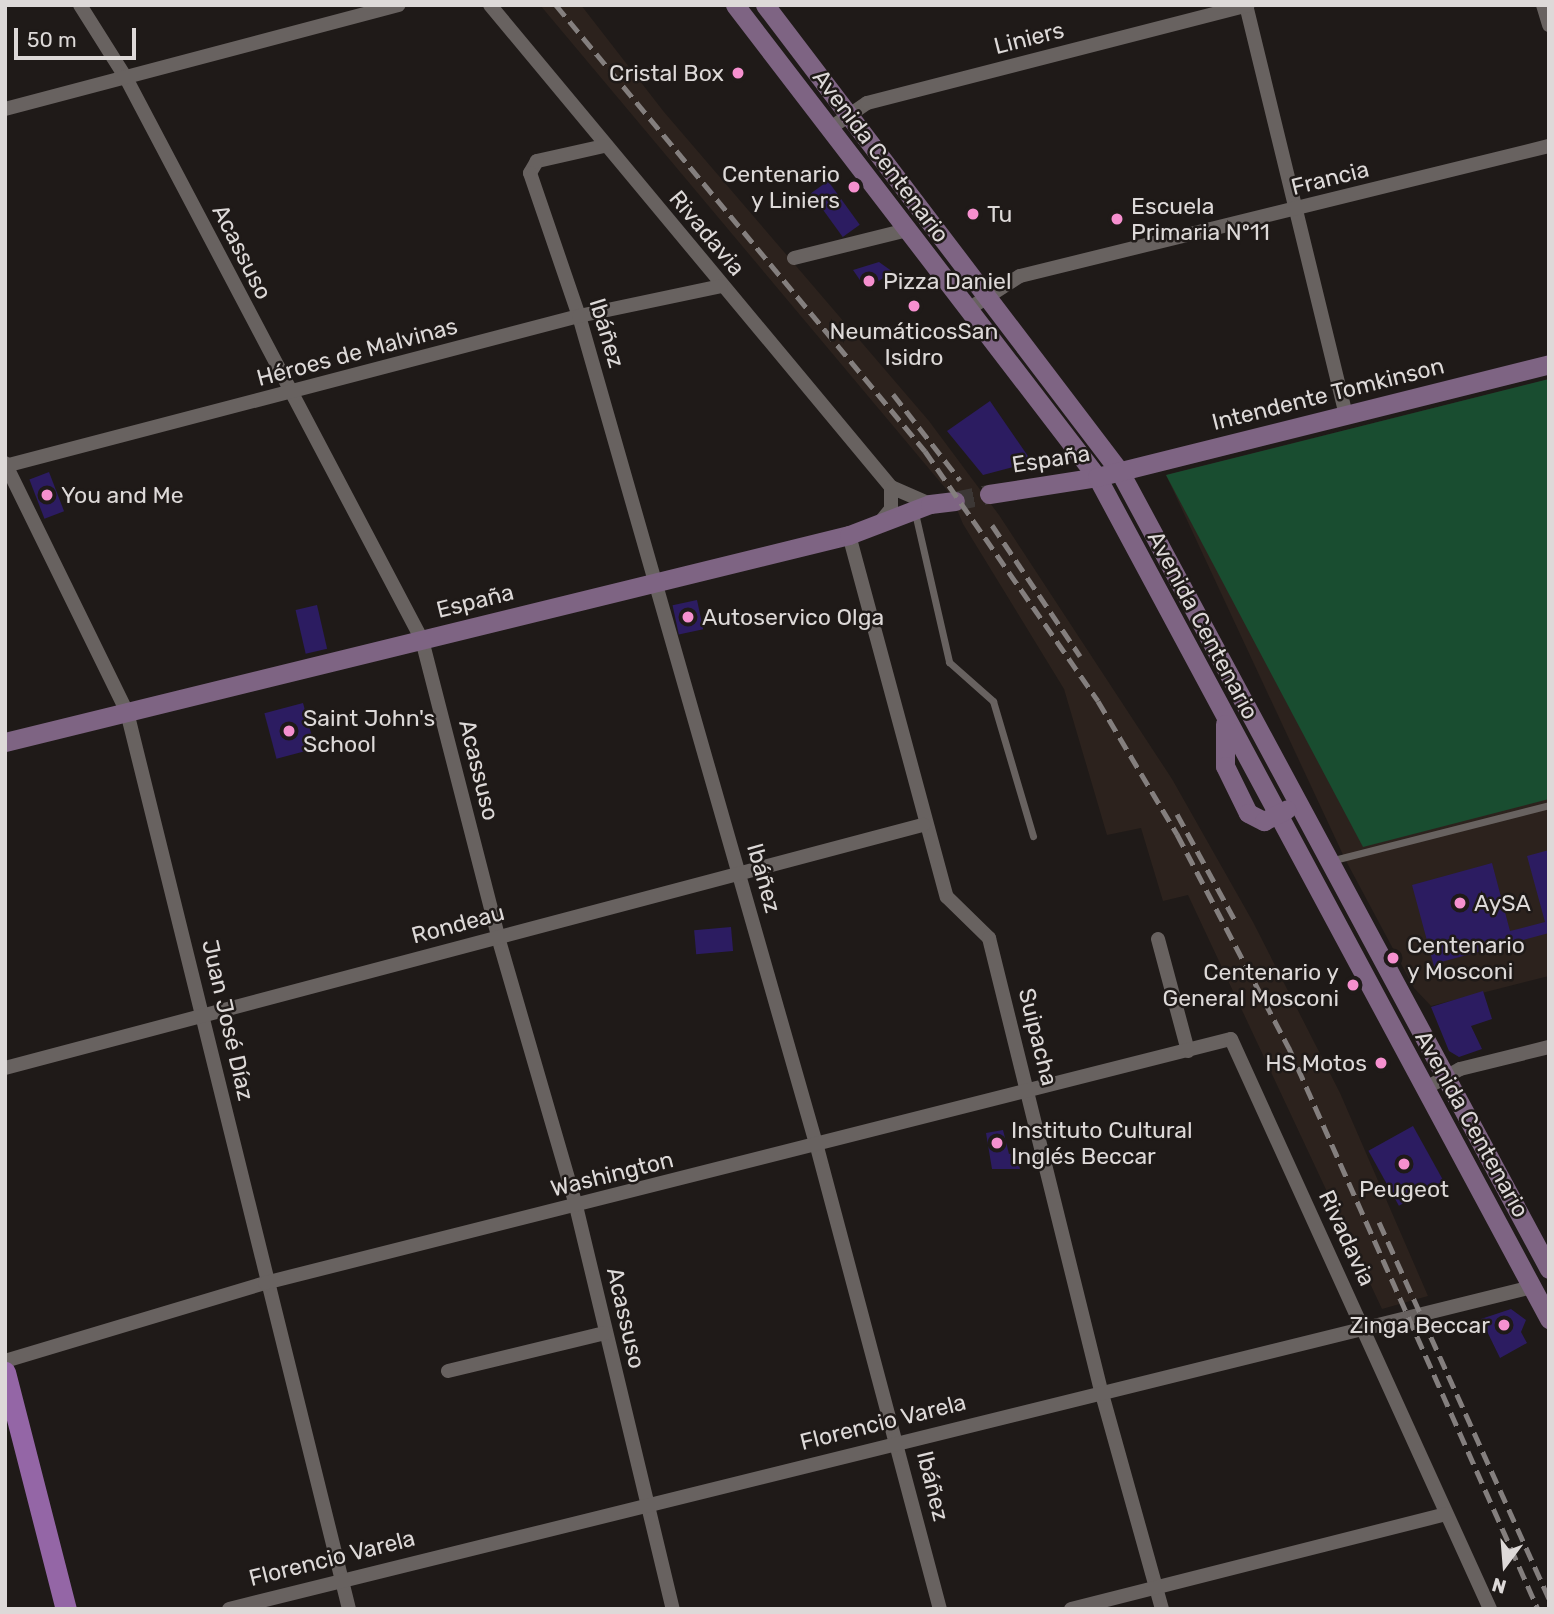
<!DOCTYPE html>
<meta charset="utf-8">
<style>
body{margin:0}
#map{position:relative;width:1554px;height:1614px;overflow:hidden;background:#1f1a18;font-family:Rubik,sans-serif}
div>[style]{position:absolute}
[style*='--x']{left:calc(var(--x)*1px);top:calc(var(--y)*1px);width:calc(var(--w)*1px);rotate:calc(var(--a)*1deg)}
.built>*{inset:0;background:#2c221d}
.green>*{inset:0;background:#194d30}
.building>*{inset:0;background:#2c1c61;transform-origin:0 0}
.secondary-tunnel>*{height:19px;margin-top:-9.5px;transform-origin:0;background:repeating-linear-gradient(90deg,#3c3735 0 19px,transparent 0 29px)}
.lane>*{height:7px;margin:-3.5px;padding:0 3.5px;transform-origin:3.5px;border-radius:3.5px;background:#686260}
.street>*{height:14px;margin:-7px;padding:0 7px;transform-origin:7px;border-radius:7px;background:#686260}
.secondary>*{height:19px;margin:-9.5px;padding:0 9.5px;transform-origin:9.5px;border-radius:9.5px;background:#7e6483}
.primary>*{height:21px;margin:-10.5px;padding:0 10.5px;transform-origin:10.5px;border-radius:10.5px;background:#9466a6}
.rail>*{height:5px;margin-top:-2.5px;transform-origin:0;background:repeating-linear-gradient(90deg,#847f7e 0 14px,transparent 0 21px)}
.dots>*{width:19px;height:19px;translate:-50% -50%;box-sizing:border-box;border:4px solid #1f1a18;border-radius:50%}
span{translate:-50% -50%;white-space:nowrap;text-align:center;line-height:1.15;-webkit-text-stroke:5px #1f1a18;paint-order:stroke}
.street-label{font-size:23px;color:#ddd9d8}
.poi-label{font-size:23px;color:#ddd9d8}
.right{translate:-100% -50%;text-align:right}
.left{translate:0 -50%;text-align:left}
.frame{position:absolute;inset:0;border:7px solid #ddd9d8;pointer-events:none}
.north{position:absolute;left:1470px;top:1530px;width:70px;height:70px;-webkit-text-stroke:5px #1f1a18;paint-order:stroke;rotate:196deg;font-size:19px;font-weight:700;line-height:28px;text-align:center;color:#ddd9d8}
.north::after{content:'';display:block;margin:auto;width:24px;height:32px;background:#ddd9d8;clip-path:polygon(50% 0,100% 100%,50% 72%,0 100%)}
.scale{position:absolute;left:14px;top:28px;width:122px;height:32px;box-sizing:border-box;border:4px solid #ddd9d8;border-top:0;padding-left:9px;font-size:21px;line-height:24px;white-space:nowrap;color:#ddd9d8;-webkit-text-stroke:5px #1f1a18;paint-order:stroke}
</style>
<div id="map">
<div class="built">
<i style="clip-path:polygon(540px 5px,581px 5px,664px 112px,929px 421px,999px 515px,1172px 779px,1253px 922px,1340px 1093px,1428px 1296px,1382px 1309px,1188px 895px,1163px 901px,1141px 828px,1107px 835px,1064px 689px,963px 524px,951px 495px)"></i>
<i style="clip-path:polygon(1549px 379px,1549px 976px,1431px 1006px,1414px 988px,1345px 859px,1166px 475px)"></i>
</div>
<div class="green">
<i style="clip-path:polygon(1549px 379px,1549px 799px,1363px 847px,1166px 475px)"></i>
</div>
<div class="building">
<i style="left:828px;top:181px;width:54px;height:21px;rotate:54deg"></i>
<i style="clip-path:polygon(879px 262px,893px 272px,866px 289px,853px 270px)"></i>
<i style="clip-path:polygon(990px 401px,1032px 462px,983px 475px,947px 431px)"></i>
<i style="left:49px;top:472px;width:42px;height:21px;rotate:69deg"></i>
<i style="left:697px;top:600px;width:30px;height:25px;rotate:78deg"></i>
<i style="left:317px;top:605px;width:45px;height:22px;rotate:77deg"></i>
<i style="left:303px;top:703px;width:47px;height:40px;rotate:75deg"></i>
<i style="clip-path:polygon(1549px 850px,1549px 933px,1441px 962px,1444px 972px,1436px 974px,1412px 885px,1492px 863px,1510px 931px,1545px 922px,1527px 856px)"></i>
<i style="left:731px;top:927px;width:24px;height:37px;rotate:85deg"></i>
<i style="clip-path:polygon(1483px 991px,1492px 1019px,1471px 1026px,1482px 1049px,1459px 1057px,1449px 1051px,1431px 1007px)"></i>
<i style="left:1413px;top:1126px;width:63px;height:51px;rotate:61deg"></i>
<i style="clip-path:polygon(1003px 1130px,1009px 1154px,1016px 1152px,1020px 1169px,992px 1169px,986px 1133px)"></i>
<i style="clip-path:polygon(1511px 1309px,1526px 1320px,1521px 1332px,1527px 1343px,1500px 1358px,1481px 1319px)"></i>
</div>
<div class="secondary-tunnel">
<i style="--x:955;--y:501;--w:35;--a:-12"></i>
</div>
<div class="lane">
<i style="--x:915;--y:513;--w:153;--a:77.1"></i>
<i style="--x:949;--y:662;--w:59;--a:41.6"></i>
<i style="--x:993;--y:701;--w:141;--a:73.5"></i>
<i style="--x:1330;--y:861;--w:226;--a:-14.3"></i>
</div>
<div class="street">
<i style="--x:80;--y:5;--w:86;--a:57.8"></i>
<i style="--x:126;--y:78;--w:635;--a:62.22"></i>
<i style="--x:422;--y:640;--w:307;--a:75.6"></i>
<i style="--x:498;--y:937;--w:280;--a:73.8"></i>
<i style="--x:576;--y:1206;--w:415;--a:76.5"></i>
<i style="--x:490;--y:5;--w:627;--a:50.24"></i>
<i style="--x:891;--y:487;--w:43;--a:23.6"></i>
<i style="--x:1246;--y:5;--w:422;--a:76.3"></i>
<i style="--x:1543;--y:5;--w:21;--a:73"></i>
<i style="--x:5;--y:109;--w:407;--a:-14.8"></i>
<i style="--x:829;--y:129;--w:46;--a:-34.4"></i>
<i style="--x:867;--y:103;--w:393;--a:-14.4"></i>
<i style="--x:604;--y:146;--w:69;--a:167.4"></i>
<i style="--x:537;--y:161;--w:14;--a:120"></i>
<i style="--x:530;--y:173;--w:151;--a:71.1"></i>
<i style="--x:579;--y:316;--w:864;--a:74.02"></i>
<i style="--x:817;--y:1147;--w:478;--a:75.1"></i>
<i style="--x:794;--y:258;--w:116;--a:-13.9"></i>
<i style="--x:967;--y:310;--w:63;--a:-32.7"></i>
<i style="--x:1020;--y:276;--w:545;--a:-13.81"></i>
<i style="--x:5;--y:463;--w:277;--a:63.9"></i>
<i style="--x:127;--y:712;--w:924;--a:76.1"></i>
<i style="--x:5;--y:466;--w:593;--a:-14.65"></i>
<i style="--x:579;--y:316;--w:145;--a:-11.9"></i>
<i style="--x:882;--y:520;--w:14;--a:-51"></i>
<i style="--x:891;--y:509;--w:22;--a:-90"></i>
<i style="--x:849;--y:535;--w:375;--a:74.9"></i>
<i style="--x:947;--y:897;--w:59;--a:44.3"></i>
<i style="--x:989;--y:938;--w:470;--a:76.1"></i>
<i style="--x:1102;--y:1394;--w:223;--a:74.4"></i>
<i style="--x:1158;--y:939;--w:116;--a:75"></i>
<i style="--x:5;--y:1068;--w:950;--a:-14.83"></i>
<i style="--x:1424;--y:1089;--w:41;--a:-29.1"></i>
<i style="--x:1460;--y:1069;--w:92;--a:-13.9"></i>
<i style="--x:5;--y:1361;--w:271;--a:-16.7"></i>
<i style="--x:265;--y:1283;--w:996;--a:-14.18"></i>
<i style="--x:1231;--y:1039;--w:626;--a:65.56"></i>
<i style="--x:448;--y:1371;--w:162;--a:-13.6"></i>
<i style="--x:229;--y:1609;--w:1342;--a:-13.88"></i>
<i style="--x:1071;--y:1609;--w:387;--a:-14.2"></i>
</div>
<div class="secondary">
<i style="--x:735;--y:5;--w:595;--a:52.51"></i>
<i style="--x:1097;--y:477;--w:956;--a:61.77"></i>
<i style="--x:765;--y:5;--w:587;--a:52.76"></i>
<i style="--x:1120;--y:472;--w:905;--a:61.71"></i>
<i style="--x:989;--y:494;--w:109;--a:-8.9"></i>
<i style="--x:1097;--y:477;--w:466;--a:-14"></i>
<i style="--x:1225;--y:724;--w:42;--a:90"></i>
<i style="--x:1225;--y:766;--w:52;--a:63.9"></i>
<i style="--x:1248;--y:813;--w:18;--a:27"></i>
<i style="--x:1264;--y:821;--w:25;--a:-27"></i>
<i style="--x:5;--y:742;--w:869;--a:-13.78"></i>
<i style="--x:849;--y:535;--w:87;--a:-20.9"></i>
<i style="--x:930;--y:504;--w:25;--a:-7"></i>
</div>
<div class="primary">
<i style="--x:5;--y:1372;--w:245;--a:75.6"></i>
</div>
<div class="rail">
<i style="--x:556;--y:5;--w:579;--a:50.4"></i>
<i style="--x:925;--y:451;--w:304;--a:55.3"></i>
<i style="--x:1098;--y:701;--w:155;--a:59.3"></i>
<i style="--x:1177;--y:834;--w:242;--a:62.4"></i>
<i style="--x:1289;--y:1048;--w:614;--a:66.07"></i>
<i style="--x:893;--y:394;--w:109;--a:52.1"></i>
<i style="--x:992;--y:525;--w:158;--a:56.1"></i>
<i style="--x:1177;--y:814;--w:123;--a:61.4"></i>
<i style="--x:1379;--y:1222;--w:413;--a:65.7"></i>
</div>
<div class="dots">
<i style="left:738px;top:73px;background:#f690cf"></i>
<i style="left:854px;top:187px;background:#f690cf"></i>
<i style="left:973px;top:214px;background:#f690cf"></i>
<i style="left:1117px;top:219px;background:#f690cf"></i>
<i style="left:869px;top:281px;background:#f690cf"></i>
<i style="left:914px;top:306px;background:#f690cf"></i>
<i style="left:47px;top:495px;background:#f690cf"></i>
<i style="left:688px;top:617px;background:#f690cf"></i>
<i style="left:289px;top:731px;background:#f690cf"></i>
<i style="left:1460px;top:903px;background:#f690cf"></i>
<i style="left:1393px;top:958px;background:#f690cf"></i>
<i style="left:1353px;top:985px;background:#f690cf"></i>
<i style="left:1381px;top:1063px;background:#f690cf"></i>
<i style="left:997px;top:1143px;background:#f690cf"></i>
<i style="left:1404px;top:1164px;background:#f690cf"></i>
<i style="left:1504px;top:1325px;background:#f690cf"></i>
</div>
<div class="street-label">
<span style="left:1029px;top:38px;rotate:-14deg">Liniers</span>
<span style="left:881px;top:156px;rotate:53deg">Avenida Centenario</span>
<span style="left:1330px;top:178px;rotate:-14deg">Francia</span>
<span style="left:707px;top:233px;rotate:50deg">Rivadavia</span>
<span style="left:242px;top:252px;rotate:63deg">Acassuso</span>
<span style="left:607px;top:333px;rotate:73deg">Ibáñez</span>
<span style="left:357px;top:352px;rotate:-15deg">Héroes de Malvinas</span>
<span style="left:1328px;top:394px;rotate:-14deg">Intendente Tomkinson</span>
<span style="left:1051px;top:459px;rotate:-9deg">España</span>
<span style="left:475px;top:601px;rotate:-14deg">España</span>
<span style="left:1203px;top:625px;rotate:62deg">Avenida Centenario</span>
<span style="left:479px;top:770px;rotate:76deg">Acassuso</span>
<span style="left:764px;top:878px;rotate:74deg">Ibáñez</span>
<span style="left:458px;top:924px;rotate:-15deg">Rondeau</span>
<span style="left:228px;top:1020px;rotate:77deg">Juan José Díaz</span>
<span style="left:1038px;top:1037px;rotate:76deg">Suipacha</span>
<span style="left:1472px;top:1124px;rotate:61deg">Avenida Centenario</span>
<span style="left:612px;top:1174px;rotate:-14deg">Washington</span>
<span style="left:1347px;top:1238px;rotate:65deg">Rivadavia</span>
<span style="left:626px;top:1318px;rotate:77deg">Acassuso</span>
<span style="left:883px;top:1422px;rotate:-14deg">Florencio Varela</span>
<span style="left:933px;top:1486px;rotate:76deg">Ibáñez</span>
<span style="left:332px;top:1558px;rotate:-14deg">Florencio Varela</span>
</div>
<div class="poi-label">
<span class="right" style="left:724px;top:73px">Cristal Box</span>
<span class="right" style="left:840px;top:187px">Centenario<br>y Liniers</span>
<span class="left" style="left:1131px;top:219px">Escuela<br>Primaria Nº11</span>
<span class="left" style="left:987px;top:214px">Tu</span>
<span class="left" style="left:883px;top:281px">Pizza Daniel</span>
<span style="left:914px;top:344px">NeumáticosSan<br>Isidro</span>
<span class="left" style="left:61px;top:495px">You and Me</span>
<span class="left" style="left:702px;top:617px">Autoservico Olga</span>
<span class="left" style="left:303px;top:731px">Saint John's<br>School</span>
<span class="left" style="left:1474px;top:903px">AySA</span>
<span class="left" style="left:1407px;top:958px">Centenario<br>y Mosconi</span>
<span class="right" style="left:1339px;top:985px">Centenario y<br>General Mosconi</span>
<span class="right" style="left:1367px;top:1063px">HS Motos</span>
<span class="left" style="left:1011px;top:1143px">Instituto Cultural<br>Inglés Beccar</span>
<span style="left:1404px;top:1189px">Peugeot</span>
<span class="right" style="left:1490px;top:1325px">Zinga Beccar</span>
</div>
<div class="frame"></div>
<div class="north">N</div>
<div class="scale">50 m</div>
</div>
